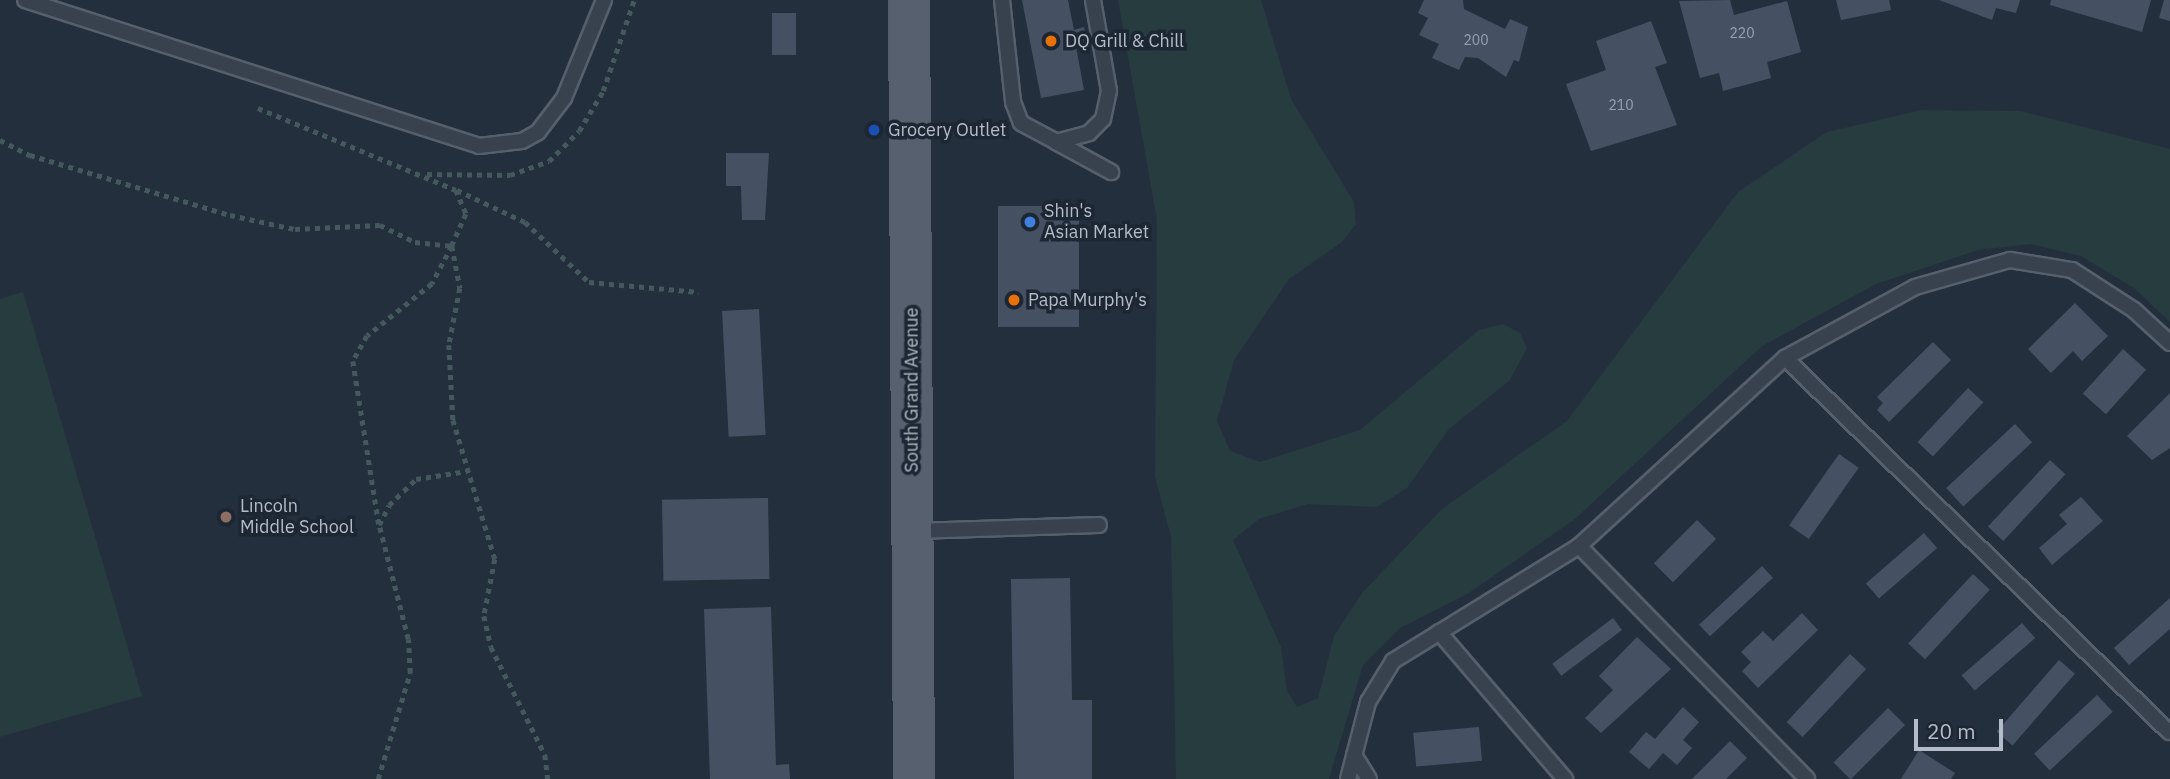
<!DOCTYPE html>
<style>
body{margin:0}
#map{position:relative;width:2170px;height:779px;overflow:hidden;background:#242f3e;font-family:"IBM Plex Sans",sans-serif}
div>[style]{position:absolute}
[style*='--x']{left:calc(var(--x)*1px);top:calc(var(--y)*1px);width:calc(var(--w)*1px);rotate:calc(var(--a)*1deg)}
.green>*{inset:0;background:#263c3f}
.building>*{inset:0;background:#455162;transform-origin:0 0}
.path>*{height:4.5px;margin-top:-2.25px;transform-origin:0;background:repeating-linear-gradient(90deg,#44595c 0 5px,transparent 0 10px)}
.roads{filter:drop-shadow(2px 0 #565f6c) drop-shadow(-2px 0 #565f6c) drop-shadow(0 2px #565f6c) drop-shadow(0 -2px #565f6c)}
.service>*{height:14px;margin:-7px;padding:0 7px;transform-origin:7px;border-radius:7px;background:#38414e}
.primary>*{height:38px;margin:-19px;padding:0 19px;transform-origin:19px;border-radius:19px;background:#56606e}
.dots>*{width:19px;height:19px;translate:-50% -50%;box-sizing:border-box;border:4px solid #1d2633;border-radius:50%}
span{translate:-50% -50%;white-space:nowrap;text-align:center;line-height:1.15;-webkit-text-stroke:7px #1d2633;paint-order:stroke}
.number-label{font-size:14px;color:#98a1af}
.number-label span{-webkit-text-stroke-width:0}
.poi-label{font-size:18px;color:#b4bcc9}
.left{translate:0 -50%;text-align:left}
.street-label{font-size:18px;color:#b4bcc9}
.scale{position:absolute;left:1914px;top:719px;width:89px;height:32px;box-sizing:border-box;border:4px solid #b4bcc9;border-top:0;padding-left:9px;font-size:21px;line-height:24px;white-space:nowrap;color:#b4bcc9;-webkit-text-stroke:5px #1d2633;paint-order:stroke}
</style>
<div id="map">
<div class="green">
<i style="clip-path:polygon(1118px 0,1261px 0,1291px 99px,1354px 202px,1356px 224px,1342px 242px,1289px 279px,1234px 360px,1217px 421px,1230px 451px,1260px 462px,1360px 430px,1479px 330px,1503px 324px,1520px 333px,1527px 348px,1510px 380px,1449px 429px,1407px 488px,1377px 507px,1308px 504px,1259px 519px,1233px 540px,1281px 647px,1287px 691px,1297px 707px,1318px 698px,1334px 636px,1362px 593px,1442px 509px,1567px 421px,1738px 192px,1827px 132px,1922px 110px,2020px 111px,2170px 149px,2170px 322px,2134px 288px,2081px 256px,2031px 244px,1978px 250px,1876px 284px,1762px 346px,1575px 519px,1469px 593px,1400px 628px,1363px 665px,1329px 779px,1176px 779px,1171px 537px,1155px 477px,1157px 220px)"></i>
<i style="clip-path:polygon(23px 292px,142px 696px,0 737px,0 299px)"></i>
</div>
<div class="building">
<i style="clip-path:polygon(1022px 0,1068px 0,1074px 30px,1084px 27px,1088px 44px,1076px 47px,1084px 90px,1041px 98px)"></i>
<i style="clip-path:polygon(1424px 0,1463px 0,1464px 9px,1505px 29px,1510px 19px,1528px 27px,1519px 62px,1514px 60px,1506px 77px,1478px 58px,1465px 57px,1459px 70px,1432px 58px,1439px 44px,1419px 35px,1428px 18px,1418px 13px)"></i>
<i style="clip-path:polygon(1730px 0,1734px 15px,1787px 1px,1801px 52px,1767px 62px,1771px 78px,1723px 91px,1719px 73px,1700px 78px,1679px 1px)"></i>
<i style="clip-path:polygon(1836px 0,1889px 0,1891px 10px,1841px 20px)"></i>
<i style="clip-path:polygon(1939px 0,2020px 0,2016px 13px,1996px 8px,1992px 20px)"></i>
<i style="clip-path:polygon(2051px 0,2151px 0,2142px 32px,2050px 5px)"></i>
<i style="clip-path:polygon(2164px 0,2170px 0,2170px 21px,2159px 18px)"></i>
<i style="left:772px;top:13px;width:24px;height:42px"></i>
<i style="clip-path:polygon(1651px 21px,1667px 63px,1655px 67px,1677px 125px,1591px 151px,1566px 84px,1606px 70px,1596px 41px)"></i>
<i style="clip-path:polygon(726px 153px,769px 153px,765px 220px,742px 220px,741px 186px,726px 186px)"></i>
<i style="left:998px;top:206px;width:81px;height:121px"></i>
<i style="clip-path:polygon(2075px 303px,2108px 336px,2082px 361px,2073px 351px,2051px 373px,2028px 349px)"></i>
<i style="left:759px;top:309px;width:126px;height:37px;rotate:87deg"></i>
<i style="clip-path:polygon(1933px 342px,1951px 360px,1889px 422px,1877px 410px,1883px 403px,1877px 397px)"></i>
<i style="left:2123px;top:349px;width:31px;height:60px;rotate:42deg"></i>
<i style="left:1968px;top:388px;width:21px;height:74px;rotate:43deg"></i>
<i style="clip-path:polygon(2170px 393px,2170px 448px,2152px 460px,2127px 436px)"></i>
<i style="left:2015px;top:424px;width:25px;height:94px;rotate:47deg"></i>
<i style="left:1839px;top:454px;width:24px;height:87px;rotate:35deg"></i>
<i style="left:2050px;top:460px;width:21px;height:91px;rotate:43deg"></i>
<i style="clip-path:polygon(2081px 497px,2103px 521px,2052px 565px,2039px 548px,2067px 524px,2059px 515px)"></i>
<i style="left:768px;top:498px;width:81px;height:106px;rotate:89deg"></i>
<i style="left:1697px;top:520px;width:27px;height:61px;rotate:45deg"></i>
<i style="left:1924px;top:533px;width:20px;height:77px;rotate:49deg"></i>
<i style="left:1762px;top:566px;width:16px;height:86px;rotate:47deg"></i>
<i style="left:1973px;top:574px;width:23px;height:95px;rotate:43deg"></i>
<i style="clip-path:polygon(1070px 578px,1072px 700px,1092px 700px,1092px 779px,1014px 779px,1011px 579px)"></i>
<i style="clip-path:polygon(2170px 598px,2170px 629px,2129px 665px,2114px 648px)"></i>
<i style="clip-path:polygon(771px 607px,776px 765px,789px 764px,790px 779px,710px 779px,704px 609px)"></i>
<i style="clip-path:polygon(1802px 613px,1818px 630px,1758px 688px,1742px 671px,1751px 662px,1741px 652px,1763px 631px,1773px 641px)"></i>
<i style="left:1613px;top:618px;width:15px;height:76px;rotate:53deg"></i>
<i style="left:2022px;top:623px;width:20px;height:80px;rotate:49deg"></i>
<i style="clip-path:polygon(1637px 637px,1671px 669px,1601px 733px,1585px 718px,1613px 690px,1599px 676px)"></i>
<i style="left:1850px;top:654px;width:22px;height:93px;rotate:43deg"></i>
<i style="left:2059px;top:660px;width:21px;height:95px;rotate:41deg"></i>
<i style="left:2097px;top:695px;width:23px;height:86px;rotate:47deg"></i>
<i style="clip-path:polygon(1683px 707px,1699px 722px,1683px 740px,1692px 748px,1677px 765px,1663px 753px,1649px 769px,1629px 752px,1646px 732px,1655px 739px)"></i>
<i style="left:1888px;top:708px;width:24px;height:77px;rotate:45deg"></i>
<i style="left:1479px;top:727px;width:34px;height:66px;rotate:85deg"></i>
<i style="clip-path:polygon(1730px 741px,1747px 758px,1726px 779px,1692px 779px)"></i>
<i style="clip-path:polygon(1919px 750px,1955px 773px,1951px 779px,1901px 779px)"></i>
</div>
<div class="path">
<i style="--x:258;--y:108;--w:214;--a:22.5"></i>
<i style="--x:456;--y:190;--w:26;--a:67"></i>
<i style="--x:466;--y:214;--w:35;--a:114"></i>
<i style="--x:452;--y:246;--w:43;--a:79.2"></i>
<i style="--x:460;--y:288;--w:58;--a:100.9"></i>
<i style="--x:449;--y:345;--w:75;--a:86.9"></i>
<i style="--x:453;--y:420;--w:145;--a:73.2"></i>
<i style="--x:495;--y:559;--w:58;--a:100.9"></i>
<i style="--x:484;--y:616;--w:32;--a:77"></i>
<i style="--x:491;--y:647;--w:121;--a:63.4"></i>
<i style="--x:545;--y:755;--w:24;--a:83"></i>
<i style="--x:0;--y:140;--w:34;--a:27"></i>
<i style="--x:30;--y:155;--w:209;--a:16.7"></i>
<i style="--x:230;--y:215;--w:66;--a:12.2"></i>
<i style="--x:295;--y:229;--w:85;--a:-2.7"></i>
<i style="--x:380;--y:225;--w:39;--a:26"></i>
<i style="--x:415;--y:242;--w:37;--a:6"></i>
<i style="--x:452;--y:246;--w:43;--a:117.8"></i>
<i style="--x:432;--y:284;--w:83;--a:141.3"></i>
<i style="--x:367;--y:336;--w:29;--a:119"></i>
<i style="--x:353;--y:361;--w:166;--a:81"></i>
<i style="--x:427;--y:174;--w:83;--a:0.7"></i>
<i style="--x:510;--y:175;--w:41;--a:-19.7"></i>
<i style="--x:549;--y:161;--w:42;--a:-45"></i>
<i style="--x:579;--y:131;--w:47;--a:-59"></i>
<i style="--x:603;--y:91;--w:96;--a:-71.2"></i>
<i style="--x:457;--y:190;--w:75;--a:25.2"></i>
<i style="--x:525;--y:222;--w:88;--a:43.2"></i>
<i style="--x:589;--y:282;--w:110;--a:5.2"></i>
<i style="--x:378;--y:779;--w:111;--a:-73.2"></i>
<i style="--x:410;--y:673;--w:34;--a:-93"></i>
<i style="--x:408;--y:639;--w:118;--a:-104.3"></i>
<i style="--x:379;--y:525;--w:22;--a:-63"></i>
<i style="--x:389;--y:505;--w:37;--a:-44"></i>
<i style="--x:416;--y:479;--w:52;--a:-8.9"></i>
</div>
<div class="roads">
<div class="service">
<i style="--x:25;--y:0;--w:477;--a:17.8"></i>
<i style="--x:479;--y:146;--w:43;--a:-6.6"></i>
<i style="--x:522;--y:141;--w:18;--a:-29"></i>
<i style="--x:538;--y:132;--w:43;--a:-52.6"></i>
<i style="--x:564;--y:98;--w:106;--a:-67.8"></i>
<i style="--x:1002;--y:0;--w:103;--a:83.8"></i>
<i style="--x:1013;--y:102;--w:22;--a:69"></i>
<i style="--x:1021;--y:123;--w:40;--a:28"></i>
<i style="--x:1056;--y:142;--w:34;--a:-15"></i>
<i style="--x:1089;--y:133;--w:20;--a:-45"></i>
<i style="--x:1103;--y:119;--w:29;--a:-78"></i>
<i style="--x:1109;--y:91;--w:92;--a:-100"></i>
<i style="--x:1056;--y:142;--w:63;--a:28.6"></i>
<i style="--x:1785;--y:358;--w:536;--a:44.24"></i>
<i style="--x:915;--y:531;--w:184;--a:-1.9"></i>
<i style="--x:1579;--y:546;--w:326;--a:45.6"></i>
<i style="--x:1439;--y:632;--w:194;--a:49.4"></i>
<i style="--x:1354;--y:755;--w:28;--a:58"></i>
<i style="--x:1348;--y:779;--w:80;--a:-75.4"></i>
<i style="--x:1368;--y:702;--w:48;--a:-58.6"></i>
<i style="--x:1393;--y:661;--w:219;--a:-31.7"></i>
<i style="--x:1579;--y:546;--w:279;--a:-42.4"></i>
<i style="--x:1785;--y:358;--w:148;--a:-28.6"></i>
<i style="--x:1915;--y:287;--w:99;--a:-15.9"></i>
<i style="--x:2010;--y:260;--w:63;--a:9.2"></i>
<i style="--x:2072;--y:270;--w:74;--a:32.8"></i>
<i style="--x:2134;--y:310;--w:49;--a:42.5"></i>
</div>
<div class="primary">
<i style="--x:909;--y:0;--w:779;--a:89.63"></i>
</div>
</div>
<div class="dots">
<i style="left:1051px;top:41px;background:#e8710a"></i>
<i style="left:874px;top:130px;background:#1a4fb4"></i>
<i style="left:1030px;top:222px;background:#3f7fe0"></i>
<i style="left:1014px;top:300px;background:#e8710a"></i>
<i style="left:226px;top:517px;background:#8d6e63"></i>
</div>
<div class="number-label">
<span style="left:1742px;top:33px">220</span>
<span style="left:1476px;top:40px">200</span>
<span style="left:1621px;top:105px">210</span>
</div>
<div class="poi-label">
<span class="left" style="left:1065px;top:41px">DQ Grill &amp; Chill</span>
<span class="left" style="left:888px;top:130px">Grocery Outlet</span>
<span class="left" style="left:1044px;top:222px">Shin's<br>Asian Market</span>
<span class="left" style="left:1028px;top:300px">Papa Murphy's</span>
<span class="left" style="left:240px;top:517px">Lincoln<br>Middle School</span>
</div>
<div class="street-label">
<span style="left:912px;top:390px;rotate:-90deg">South Grand Avenue</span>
</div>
<div class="scale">20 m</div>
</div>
